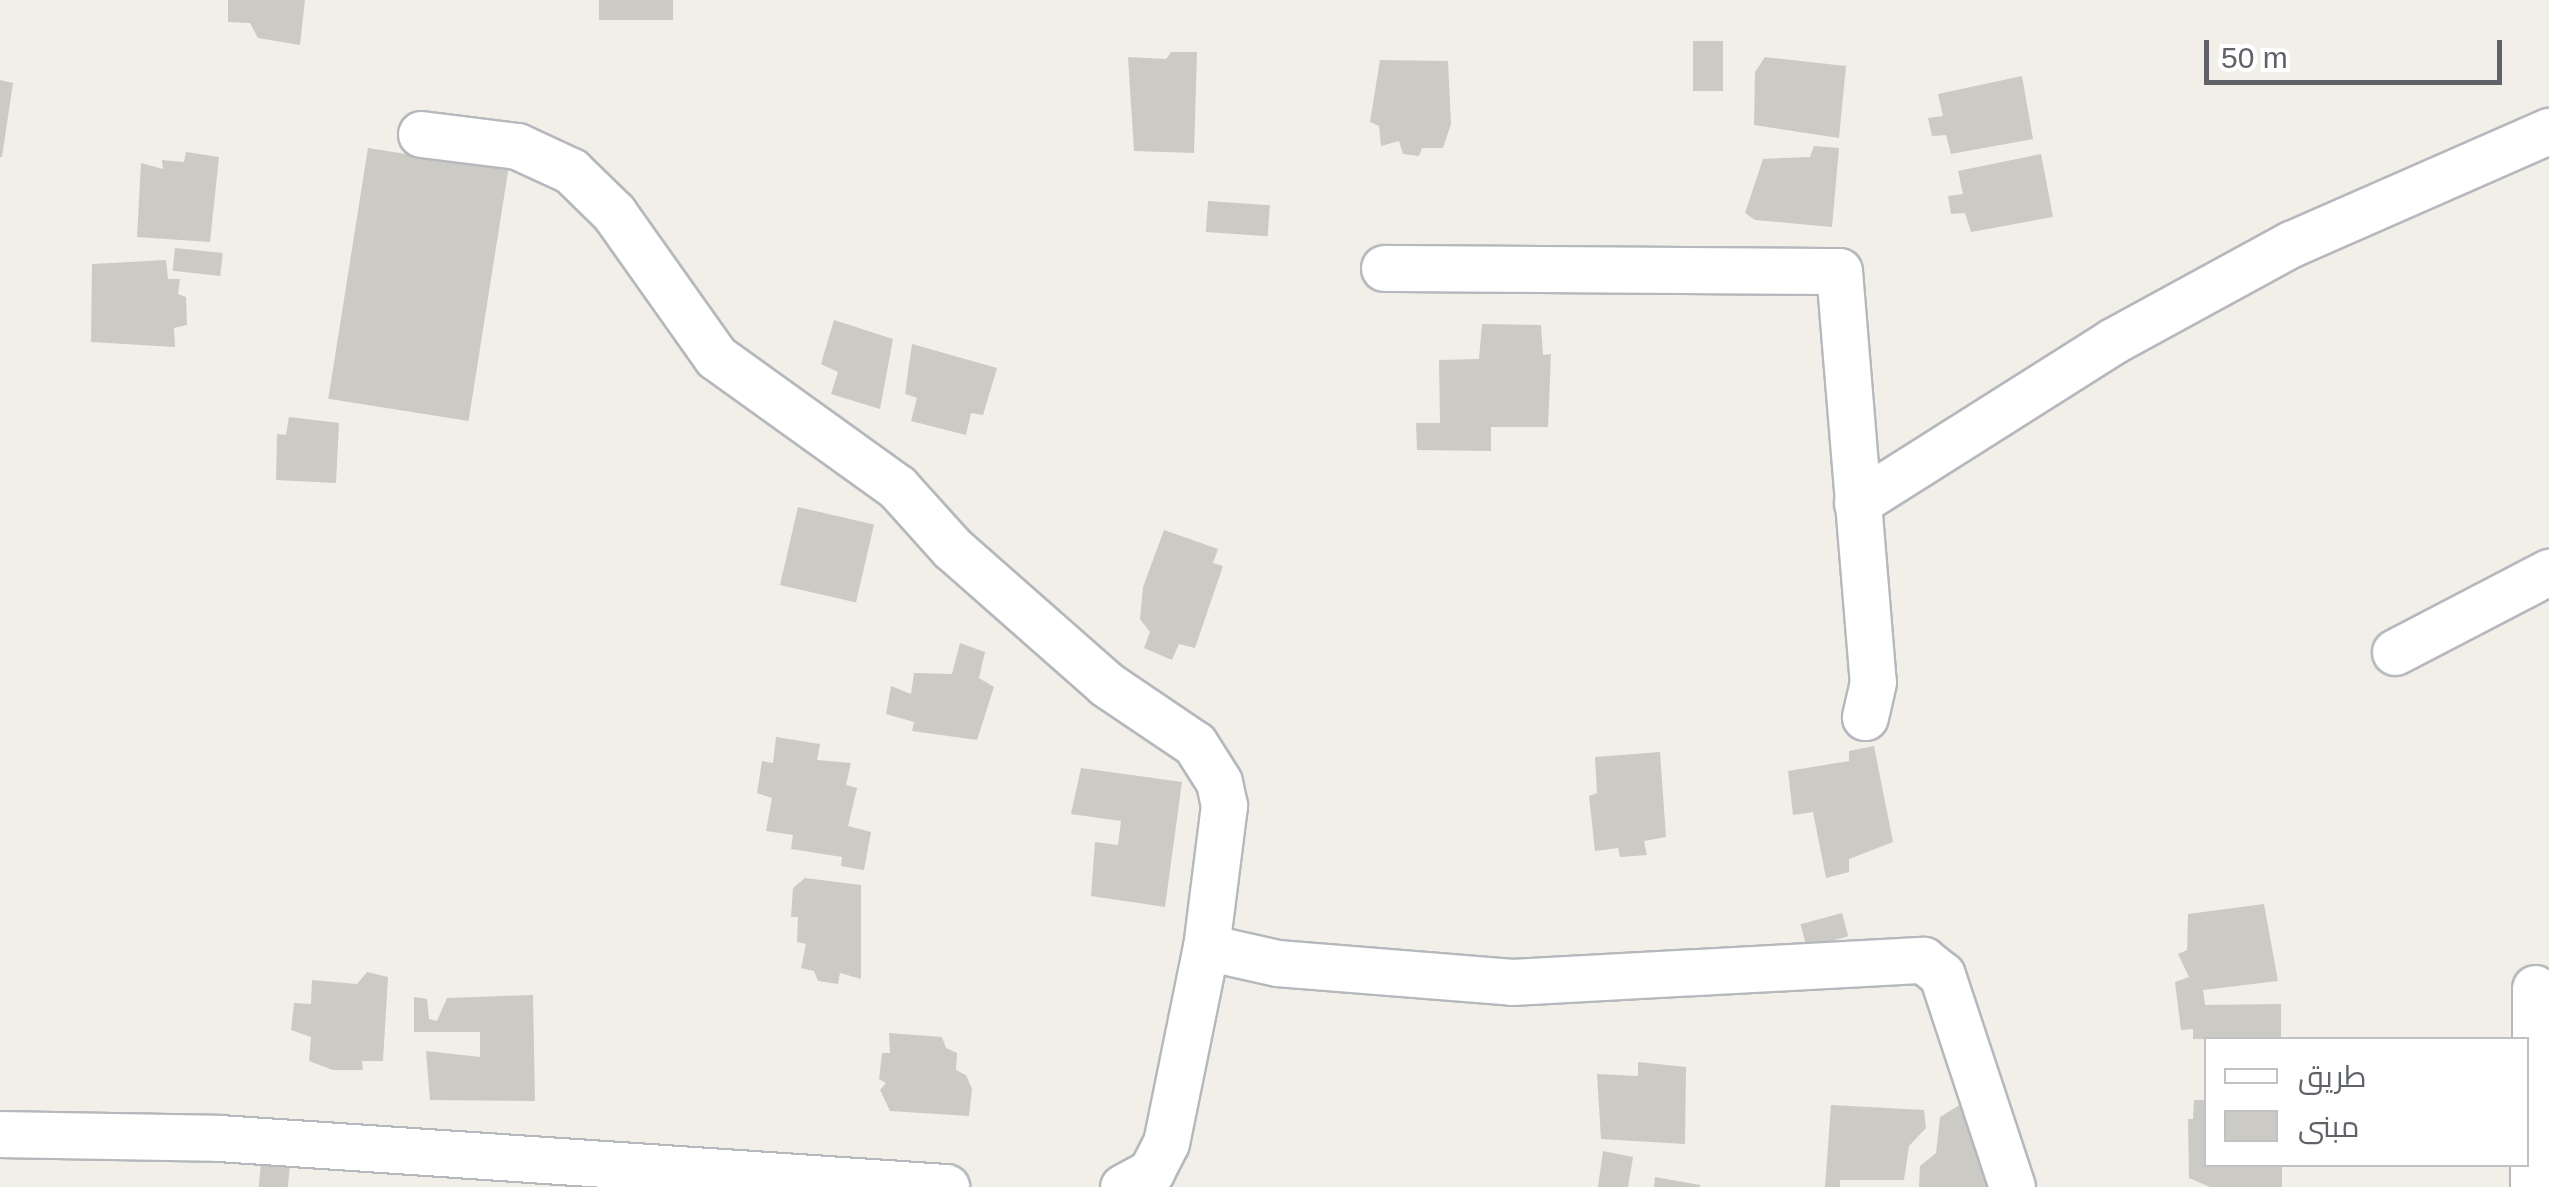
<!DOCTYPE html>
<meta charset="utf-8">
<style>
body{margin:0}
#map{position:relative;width:2549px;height:1187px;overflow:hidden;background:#f1efe8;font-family:Helvetica,Cairo,sans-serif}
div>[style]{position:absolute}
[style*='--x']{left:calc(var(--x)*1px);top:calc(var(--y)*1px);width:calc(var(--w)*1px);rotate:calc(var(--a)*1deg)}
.building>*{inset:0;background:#cccac5;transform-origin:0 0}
.roads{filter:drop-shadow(2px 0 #b5b8bc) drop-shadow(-2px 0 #b5b8bc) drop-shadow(0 2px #b5b8bc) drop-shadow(0 -2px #b5b8bc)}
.minor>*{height:45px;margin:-22.5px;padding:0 22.5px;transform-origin:22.5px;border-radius:22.5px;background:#fff}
span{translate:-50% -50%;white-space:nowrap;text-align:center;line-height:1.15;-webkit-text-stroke:10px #fff;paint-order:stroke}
.legend{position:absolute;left:2204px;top:1037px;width:325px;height:130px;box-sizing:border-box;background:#fff;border:2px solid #bfc1c3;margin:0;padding:12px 18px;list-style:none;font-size:30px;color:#5f6368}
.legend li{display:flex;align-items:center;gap:20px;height:50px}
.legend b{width:50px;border:2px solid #bfc1c3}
.scale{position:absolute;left:2204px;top:40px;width:298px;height:45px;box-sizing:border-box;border:5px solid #5f6368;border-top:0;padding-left:12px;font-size:30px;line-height:35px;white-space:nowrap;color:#5f6368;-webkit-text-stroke:8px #fff;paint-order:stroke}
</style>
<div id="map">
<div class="building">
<i style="clip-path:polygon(228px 0,305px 0,300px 45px,258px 38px,250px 23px,228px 22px)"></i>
<i style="left:599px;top:0;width:74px;height:20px"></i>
<i style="left:1693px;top:41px;width:30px;height:50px"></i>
<i style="clip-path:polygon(1171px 52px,1197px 52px,1194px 153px,1134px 151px,1128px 57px,1166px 59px)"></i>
<i style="clip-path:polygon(1765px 57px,1846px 66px,1839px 138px,1754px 125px,1755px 72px)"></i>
<i style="clip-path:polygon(1380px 60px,1448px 61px,1451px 124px,1443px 148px,1422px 148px,1419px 156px,1403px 154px,1399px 141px,1381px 146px,1379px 126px,1370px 122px)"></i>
<i style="clip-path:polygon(2022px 76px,2033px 139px,1951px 154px,1946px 135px,1932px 136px,1928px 118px,1943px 116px,1938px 94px)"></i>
<i style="clip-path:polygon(0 80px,13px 83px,2px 157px,0 157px)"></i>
<i style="clip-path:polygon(1814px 146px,1839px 148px,1832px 227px,1755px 220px,1745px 213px,1763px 159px,1810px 157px)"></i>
<i style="left:368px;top:148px;width:142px;height:254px;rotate:9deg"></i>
<i style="clip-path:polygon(186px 152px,219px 157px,210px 242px,137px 237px,141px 163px,163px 169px,162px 160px,184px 162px)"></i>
<i style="clip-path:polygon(2041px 154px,2053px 217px,1971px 232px,1965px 213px,1951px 214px,1948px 196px,1963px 194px,1958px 171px)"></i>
<i style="left:1208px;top:201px;width:62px;height:31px;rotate:4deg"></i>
<i style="left:175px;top:248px;width:48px;height:23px;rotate:6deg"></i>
<i style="clip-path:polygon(166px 260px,168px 279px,180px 279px,178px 294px,186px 297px,187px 325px,174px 328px,175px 347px,91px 342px,92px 264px)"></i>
<i style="clip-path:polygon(834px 320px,893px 339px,880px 409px,831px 394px,838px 372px,821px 364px)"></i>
<i style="clip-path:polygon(1482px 324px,1541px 325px,1543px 355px,1551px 354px,1548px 427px,1491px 427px,1491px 451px,1417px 450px,1416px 423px,1440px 423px,1439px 360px,1479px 359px)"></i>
<i style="clip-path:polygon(912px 344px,997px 368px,983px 415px,971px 413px,966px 435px,911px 421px,917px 398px,905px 394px)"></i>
<i style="clip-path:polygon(289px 417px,339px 423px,336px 483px,276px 480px,277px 434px,286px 435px)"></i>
<i style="left:798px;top:507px;width:78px;height:80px;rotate:13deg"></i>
<i style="clip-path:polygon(1164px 530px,1218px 549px,1213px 563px,1223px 566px,1195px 648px,1179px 644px,1172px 660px,1144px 648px,1150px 632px,1140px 619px,1143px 587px)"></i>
<i style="clip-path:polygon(960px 643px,985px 652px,979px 678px,994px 687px,977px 740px,912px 731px,914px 722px,886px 714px,891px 686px,911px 694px,914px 673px,952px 674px)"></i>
<i style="clip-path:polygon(776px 737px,820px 744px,817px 760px,851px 763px,846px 785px,857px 788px,848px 826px,871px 832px,864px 870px,841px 866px,842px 857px,791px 849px,793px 835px,766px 831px,772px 798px,757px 793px,762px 761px,773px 763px)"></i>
<i style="clip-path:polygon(1874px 746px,1893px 842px,1849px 859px,1849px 872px,1826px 878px,1813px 812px,1793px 815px,1788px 771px,1849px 761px,1849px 751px)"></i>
<i style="clip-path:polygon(1660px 752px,1666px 837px,1644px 841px,1647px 855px,1620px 857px,1618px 848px,1595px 851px,1589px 796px,1597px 793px,1595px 757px)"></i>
<i style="clip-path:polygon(1081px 768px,1182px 782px,1165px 907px,1091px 896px,1095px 842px,1118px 845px,1121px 821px,1071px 814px)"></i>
<i style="clip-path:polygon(805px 878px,861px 885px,861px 979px,840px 973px,838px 984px,818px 981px,814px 971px,801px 968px,806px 944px,797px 942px,798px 917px,791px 917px,793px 888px)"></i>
<i style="clip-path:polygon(2264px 904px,2278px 981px,2203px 990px,2205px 1005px,2281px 1004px,2281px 1040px,2193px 1039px,2193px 1029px,2181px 1030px,2175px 982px,2189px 977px,2178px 954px,2187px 950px,2188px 914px)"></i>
<i style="left:1842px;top:913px;width:24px;height:43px;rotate:75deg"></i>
<i style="clip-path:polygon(367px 972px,388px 977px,383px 1061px,362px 1061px,363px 1070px,333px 1070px,309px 1061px,311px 1037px,291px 1030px,294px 1003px,311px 1004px,312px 980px,357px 984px)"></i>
<i style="clip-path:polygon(533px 995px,535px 1101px,430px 1100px,426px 1051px,480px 1057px,480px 1032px,414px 1032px,414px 997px,427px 999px,429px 1019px,437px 1021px,447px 998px)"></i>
<i style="clip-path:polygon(889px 1033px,942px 1037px,946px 1048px,957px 1053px,956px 1070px,966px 1075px,972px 1089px,969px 1116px,890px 1111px,880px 1090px,886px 1083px,879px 1079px,882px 1053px,890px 1053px)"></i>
<i style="clip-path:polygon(1638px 1062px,1686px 1067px,1685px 1144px,1601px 1139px,1597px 1074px,1638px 1076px)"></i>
<i style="clip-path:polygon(1971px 1098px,1999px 1187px,1919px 1187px,1920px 1166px,1936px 1153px,1940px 1117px)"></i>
<i style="clip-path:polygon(2194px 1100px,2206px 1100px,2206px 1164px,2282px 1164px,2282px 1187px,2210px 1187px,2189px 1178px,2188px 1119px,2193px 1119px)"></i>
<i style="clip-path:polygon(1831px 1105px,1924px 1110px,1926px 1128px,1909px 1146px,1904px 1180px,1840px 1180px,1840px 1187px,1825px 1187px)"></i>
<i style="clip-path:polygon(1603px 1151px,1633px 1157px,1628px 1187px,1598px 1187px)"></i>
<i style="left:261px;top:1164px;width:29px;height:23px;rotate:6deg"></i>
<i style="clip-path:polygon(1655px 1177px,1700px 1185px,1700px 1187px,1654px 1187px)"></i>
</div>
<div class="roads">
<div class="minor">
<i style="--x:421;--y:134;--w:97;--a:7.1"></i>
<i style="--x:517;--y:146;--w:60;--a:24.8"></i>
<i style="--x:571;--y:171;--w:60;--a:44.3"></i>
<i style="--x:614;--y:213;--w:176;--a:54.7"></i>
<i style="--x:716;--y:357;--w:223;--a:35.7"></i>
<i style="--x:897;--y:487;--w:82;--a:48"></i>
<i style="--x:952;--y:548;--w:205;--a:41.4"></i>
<i style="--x:1106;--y:684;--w:107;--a:34"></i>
<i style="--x:1195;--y:744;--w:45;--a:57.7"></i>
<i style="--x:1219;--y:782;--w:24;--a:78"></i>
<i style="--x:1224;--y:805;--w:143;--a:97.2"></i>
<i style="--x:1384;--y:268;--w:455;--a:0.4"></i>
<i style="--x:1839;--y:271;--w:412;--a:85.3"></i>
<i style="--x:1873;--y:682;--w:36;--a:103"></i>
<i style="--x:1857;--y:503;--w:303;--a:-32.3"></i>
<i style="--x:2113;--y:341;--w:203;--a:-28.6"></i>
<i style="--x:2291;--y:244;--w:282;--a:-23.7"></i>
<i style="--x:2395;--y:652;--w:174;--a:-27.5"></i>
<i style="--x:0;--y:1134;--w:219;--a:1"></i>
<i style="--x:219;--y:1138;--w:729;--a:3.86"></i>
<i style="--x:1123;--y:1187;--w:32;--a:-28"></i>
<i style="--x:1151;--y:1172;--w:33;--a:-63"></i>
<i style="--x:1166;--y:1143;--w:200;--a:-78.5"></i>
<i style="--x:1206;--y:947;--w:73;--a:12.7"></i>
<i style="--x:1277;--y:963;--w:236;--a:4.6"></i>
<i style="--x:1512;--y:982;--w:412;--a:-3.1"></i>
<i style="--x:1923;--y:960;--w:24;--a:38"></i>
<i style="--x:1942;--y:975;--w:223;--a:71.7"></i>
<i style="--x:2533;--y:1187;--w:199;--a:-89.4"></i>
</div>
</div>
<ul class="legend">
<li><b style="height:12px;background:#fff"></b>طريق</li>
<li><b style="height:28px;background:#cccac5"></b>مبنى</li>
</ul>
<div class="scale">50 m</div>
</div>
